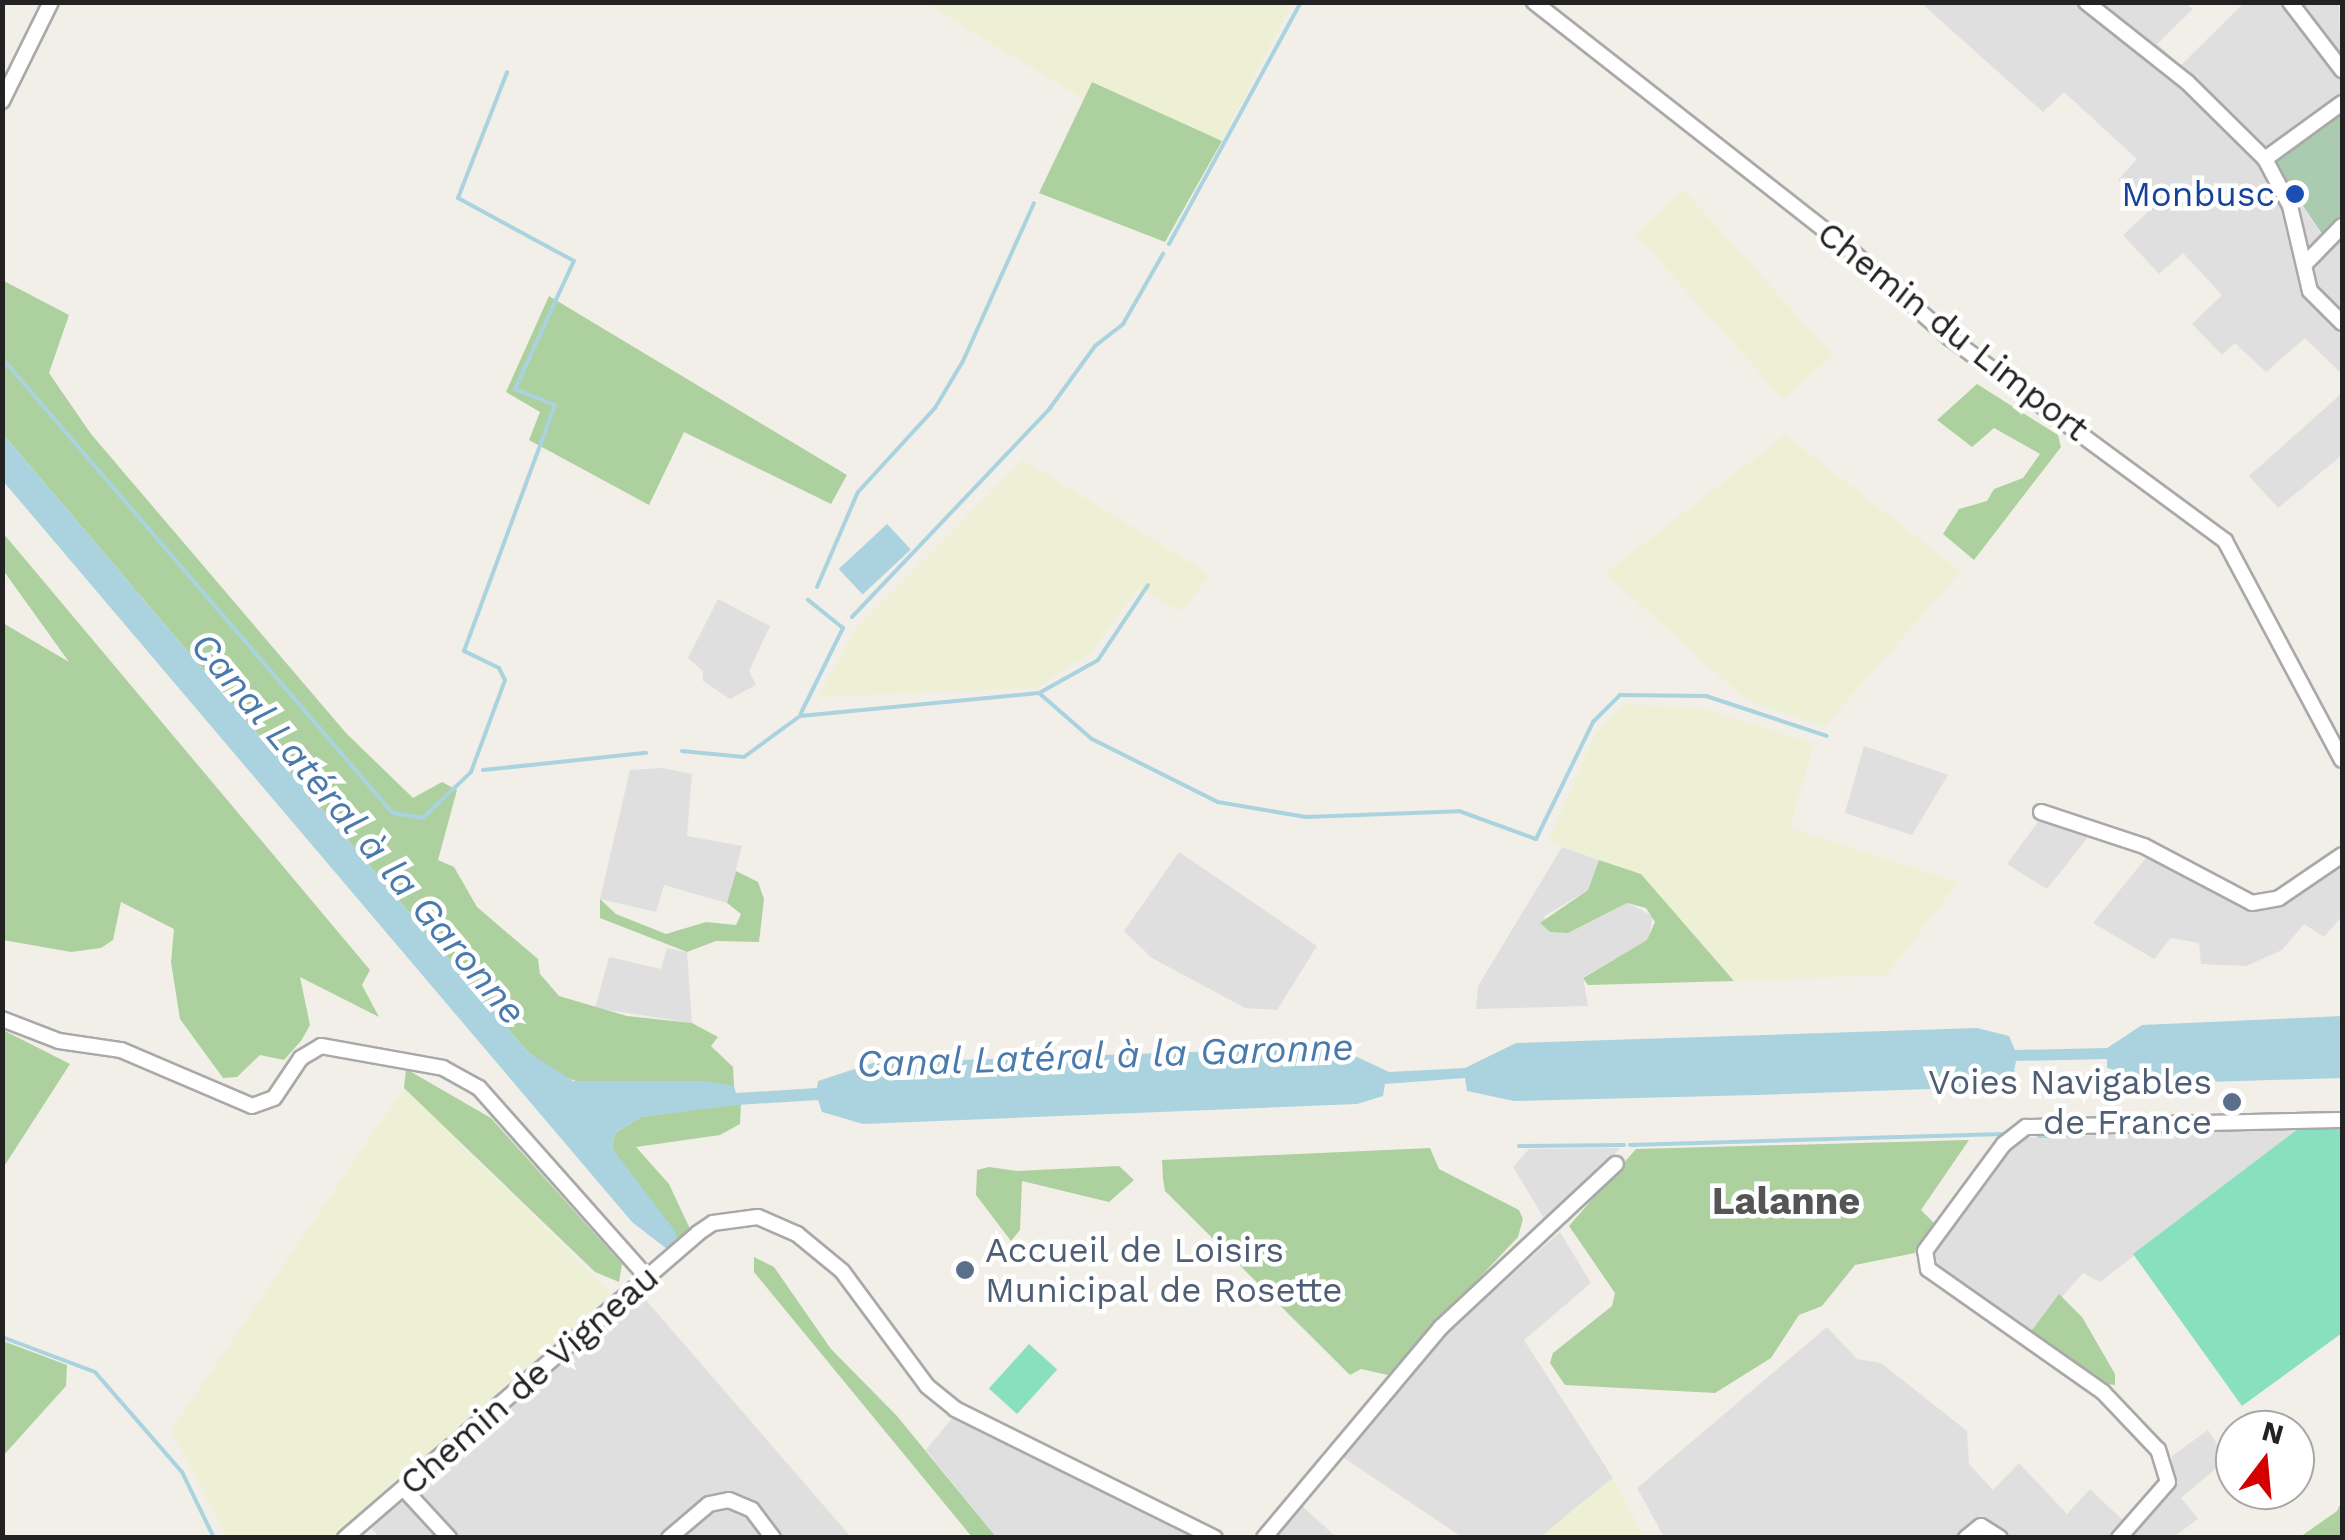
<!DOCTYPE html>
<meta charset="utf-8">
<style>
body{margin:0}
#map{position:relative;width:2345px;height:1540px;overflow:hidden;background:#f2efe9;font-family:"Work Sans",sans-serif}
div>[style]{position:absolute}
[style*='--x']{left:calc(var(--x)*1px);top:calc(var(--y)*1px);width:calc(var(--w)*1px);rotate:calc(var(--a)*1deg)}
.residential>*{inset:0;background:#e0dfdf}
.farmland>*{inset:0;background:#eef0d5;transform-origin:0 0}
.forest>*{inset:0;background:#add19e}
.cemetery>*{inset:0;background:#aacbaf}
.pitch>*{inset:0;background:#88e0be;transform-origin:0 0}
.water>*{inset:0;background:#aad3df;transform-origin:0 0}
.stream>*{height:4px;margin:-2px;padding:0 2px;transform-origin:2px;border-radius:2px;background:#aad3df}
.roads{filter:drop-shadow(2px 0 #a9a9a9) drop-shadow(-2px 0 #a9a9a9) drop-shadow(0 2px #a9a9a9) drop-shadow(0 -2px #a9a9a9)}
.minor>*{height:14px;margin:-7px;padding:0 7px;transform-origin:7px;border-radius:7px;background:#fff}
.dots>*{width:28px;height:28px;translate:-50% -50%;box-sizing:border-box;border:5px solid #fff;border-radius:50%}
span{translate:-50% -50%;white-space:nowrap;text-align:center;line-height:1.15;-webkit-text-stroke:9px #fff;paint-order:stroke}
.transit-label{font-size:35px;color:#164399}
.right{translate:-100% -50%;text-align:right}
.street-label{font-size:35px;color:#222}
.service-label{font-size:35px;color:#4e5e75}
.left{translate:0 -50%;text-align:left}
.water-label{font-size:38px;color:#4a7aab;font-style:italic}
.neighbourhood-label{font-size:38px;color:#555;font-weight:700}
.frame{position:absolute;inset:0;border:5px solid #222;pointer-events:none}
.north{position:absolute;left:2215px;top:1410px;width:100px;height:100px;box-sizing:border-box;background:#fff;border:2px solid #a7a7a7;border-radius:50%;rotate:16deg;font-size:28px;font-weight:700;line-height:40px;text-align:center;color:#222}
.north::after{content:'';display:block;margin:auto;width:35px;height:45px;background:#d40000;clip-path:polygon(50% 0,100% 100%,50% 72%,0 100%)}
</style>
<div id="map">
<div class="residential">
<i style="clip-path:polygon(1921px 3px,2186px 3px,2193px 9px,2157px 44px,2181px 65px,2244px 3px,2339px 3px,2342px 109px,2274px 163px,2323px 237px,2342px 220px,2342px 374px,2305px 338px,2266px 372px,2235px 343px,2222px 355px,2192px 324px,2222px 295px,2183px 253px,2159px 274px,2123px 235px,2150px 210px,2118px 180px,2137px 159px,2064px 92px,2043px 112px)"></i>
<i style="clip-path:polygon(2342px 393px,2342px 455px,2278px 508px,2249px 476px)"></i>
<i style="clip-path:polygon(718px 599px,770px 626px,749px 671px,756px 685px,730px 699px,703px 681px,703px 671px,688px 658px)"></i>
<i style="clip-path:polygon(1864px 746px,1948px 775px,1912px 835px,1845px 813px)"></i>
<i style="clip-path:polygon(663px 768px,692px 774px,687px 836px,742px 846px,727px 903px,664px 885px,656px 912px,600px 899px,630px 770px)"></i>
<i style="clip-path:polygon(2043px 815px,2092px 832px,2047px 889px,2007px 864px)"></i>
<i style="clip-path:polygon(1562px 847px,1599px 860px,1588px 890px,1543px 917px,1568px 933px,1627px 903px,1653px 916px,1648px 940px,1583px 977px,1588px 1006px,1476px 1009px,1478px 986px)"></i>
<i style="clip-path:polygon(1179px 852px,1317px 946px,1277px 1010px,1245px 1008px,1152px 958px,1124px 931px)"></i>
<i style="clip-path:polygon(2150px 853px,2250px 908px,2342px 857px,2342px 916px,2324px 937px,2304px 924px,2282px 950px,2246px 966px,2201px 964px,2199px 943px,2171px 938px,2154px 959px,2093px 923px)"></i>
<i style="clip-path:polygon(667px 948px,687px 952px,692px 1023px,595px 1008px,609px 957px,661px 969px)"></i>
<i style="clip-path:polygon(2298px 1129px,2100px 1282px,2083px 1273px,2027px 1337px,1932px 1267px,1931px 1250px,2012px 1138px)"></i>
<i style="clip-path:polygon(1620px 1148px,1566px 1208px,1544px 1218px,1513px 1167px,1529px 1149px)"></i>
<i style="clip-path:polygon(1560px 1232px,1591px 1283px,1524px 1340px,1613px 1478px,1541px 1537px,1462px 1537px,1338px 1454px,1432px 1346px)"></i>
<i style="clip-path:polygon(638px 1291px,851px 1537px,380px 1538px,370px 1527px)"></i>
<i style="clip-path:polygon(1827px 1327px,1857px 1359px,1881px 1363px,1967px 1431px,1969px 1464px,1993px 1490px,2019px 1463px,2067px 1514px,2090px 1489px,2132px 1529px,2172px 1485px,2172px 1456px,2208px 1430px,2227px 1459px,2181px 1498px,2198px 1519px,2172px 1538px,1664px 1537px,1637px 1488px)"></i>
<i style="clip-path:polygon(953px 1417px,1158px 1516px,1196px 1537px,996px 1537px,926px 1450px)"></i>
<i style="clip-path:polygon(1300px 1504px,1336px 1537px,1273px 1538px)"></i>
</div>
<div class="farmland">
<i style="clip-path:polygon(925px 3px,1292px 3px,1222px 141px,1093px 82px,1084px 99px)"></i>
<i style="left:1684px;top:190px;width:222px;height:66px;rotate:48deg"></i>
<i style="clip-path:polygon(1785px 435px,1961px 571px,1824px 727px,1745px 699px,1605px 573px)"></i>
<i style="clip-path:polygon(1023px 460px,1211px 575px,1181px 611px,1138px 589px,1090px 654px,1036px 688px,819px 697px,854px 630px)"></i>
<i style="clip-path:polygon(1625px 704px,1700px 708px,1814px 743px,1790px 828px,1958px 882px,1887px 975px,1734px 981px,1641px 874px,1548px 842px,1595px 734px)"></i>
<i style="clip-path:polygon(404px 1088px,611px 1294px,332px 1537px,226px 1537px,171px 1430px)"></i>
<i style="clip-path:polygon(1613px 1478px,1644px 1537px,1541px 1537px,1575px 1508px)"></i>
</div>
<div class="forest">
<i style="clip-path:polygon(1092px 82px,1222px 141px,1165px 242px,1039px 193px)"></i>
<i style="clip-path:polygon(2px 280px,69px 315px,49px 373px,91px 434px,346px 733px,413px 798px,442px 782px,457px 790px,438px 860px,454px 867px,477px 907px,538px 959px,540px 974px,559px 996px,627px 1016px,692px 1023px,718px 1037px,711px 1046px,733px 1067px,734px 1086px,585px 1084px,552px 1073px,528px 1052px,3px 434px)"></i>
<i style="clip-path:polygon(549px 296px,847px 475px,831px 504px,684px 432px,649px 505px,529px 440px,540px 412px,506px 392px)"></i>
<i style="clip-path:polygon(1977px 384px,2058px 435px,2061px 447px,1974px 560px,1943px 534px,1959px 509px,1987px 501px,1994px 489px,2023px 478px,2040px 454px,1994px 428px,1972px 447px,1937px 420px)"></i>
<i style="clip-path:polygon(3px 533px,370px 970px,362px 985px,379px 1017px,300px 977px,310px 1025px,301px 1041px,284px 1060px,260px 1055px,237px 1077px,223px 1078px,180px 1019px,171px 962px,174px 929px,121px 902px,113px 940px,101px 948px,71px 952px,3px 940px,3px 623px,69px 662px,3px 570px)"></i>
<i style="clip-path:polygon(1599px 860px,1641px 874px,1734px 981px,1588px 985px,1583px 978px,1647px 940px,1655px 922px,1646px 908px,1627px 903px,1568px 933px,1550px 932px,1540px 923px,1588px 890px)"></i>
<i style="clip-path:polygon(736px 871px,758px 882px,764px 899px,759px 942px,716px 941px,687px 952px,600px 918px,600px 899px,616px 914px,666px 934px,706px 922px,736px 925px,741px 914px,727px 903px)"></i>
<i style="clip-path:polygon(3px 1030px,70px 1064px,3px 1168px)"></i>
<i style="clip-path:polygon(406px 1069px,491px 1118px,622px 1264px,619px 1282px,595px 1272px,404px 1088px)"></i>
<i style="clip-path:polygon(741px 1103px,740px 1124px,720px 1135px,636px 1147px,669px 1184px,691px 1231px,677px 1241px,612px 1148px,615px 1133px,641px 1117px)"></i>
<i style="clip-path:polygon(1969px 1140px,1921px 1210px,1938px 1227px,1915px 1253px,1855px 1265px,1822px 1306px,1799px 1315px,1771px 1358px,1715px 1393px,1565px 1385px,1550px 1363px,1553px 1353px,1612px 1306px,1615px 1293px,1569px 1226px,1636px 1149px)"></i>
<i style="clip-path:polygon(1430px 1148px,1439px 1169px,1519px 1210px,1523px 1219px,1518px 1237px,1388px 1375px,1361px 1369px,1350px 1375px,1165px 1191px,1163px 1179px,1162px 1160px)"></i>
<i style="clip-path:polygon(1119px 1166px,1134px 1180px,1109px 1202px,1022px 1181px,1020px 1230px,1011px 1241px,976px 1195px,977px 1170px,989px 1167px,1017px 1171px)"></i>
<i style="clip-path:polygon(754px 1257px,774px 1267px,831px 1349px,897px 1416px,996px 1537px,972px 1537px,754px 1272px)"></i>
<i style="clip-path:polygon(2059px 1294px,2082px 1317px,2115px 1374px,2115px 1385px,2099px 1383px,2027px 1337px)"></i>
<i style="clip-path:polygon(3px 1341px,67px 1365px,66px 1386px,3px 1456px)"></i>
<i style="clip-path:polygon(2342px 1501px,2342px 1537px,2300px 1537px,2337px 1511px)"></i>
</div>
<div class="cemetery">
<i style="clip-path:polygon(2342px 109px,2342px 220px,2324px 237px,2274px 163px,2277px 154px)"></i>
</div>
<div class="pitch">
<i style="clip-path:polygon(2342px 1128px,2342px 1333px,2242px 1406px,2133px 1254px,2298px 1129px)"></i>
<i style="left:1029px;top:1344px;width:38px;height:60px;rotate:42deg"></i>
</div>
<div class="water">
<i style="clip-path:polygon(3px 434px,528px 1052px,573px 1081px,707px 1081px,734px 1086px,736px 1093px,817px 1088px,818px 1081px,873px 1063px,1336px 1047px,1389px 1072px,1465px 1068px,1516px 1043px,1977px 1028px,2009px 1036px,2015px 1050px,2107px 1048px,2142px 1025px,2342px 1016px,2342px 1078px,2173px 1083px,2107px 1068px,2107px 1059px,2016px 1061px,2014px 1072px,1987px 1087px,1757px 1095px,1514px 1101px,1467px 1091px,1465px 1078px,1385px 1084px,1383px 1096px,1357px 1104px,863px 1124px,822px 1112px,818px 1100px,736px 1105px,641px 1117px,615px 1133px,612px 1148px,675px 1231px,677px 1241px,667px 1249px,632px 1222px,3px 481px)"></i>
<i style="left:887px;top:524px;width:35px;height:66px;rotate:47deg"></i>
</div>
<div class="stream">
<i style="--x:1169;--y:244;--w:276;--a:-61.4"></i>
<i style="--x:2;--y:358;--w:577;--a:49.36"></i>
<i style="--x:378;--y:796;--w:23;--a:49"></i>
<i style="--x:393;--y:813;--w:30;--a:9"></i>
<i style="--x:423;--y:818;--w:66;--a:-43.8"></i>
<i style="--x:471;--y:772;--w:98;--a:-69.7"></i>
<i style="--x:505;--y:680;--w:13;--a:-117"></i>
<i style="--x:499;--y:668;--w:39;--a:-154"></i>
<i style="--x:464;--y:651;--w:262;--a:-69.7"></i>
<i style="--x:555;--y:405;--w:43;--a:-158.2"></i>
<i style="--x:515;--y:389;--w:141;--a:-65.3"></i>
<i style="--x:574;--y:261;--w:132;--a:-151.5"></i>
<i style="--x:458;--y:198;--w:135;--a:-68.7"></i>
<i style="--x:817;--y:587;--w:103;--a:-66.7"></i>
<i style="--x:858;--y:492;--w:114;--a:-47.5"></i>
<i style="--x:935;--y:408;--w:55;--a:-59.2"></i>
<i style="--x:963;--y:361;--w:173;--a:-65.8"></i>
<i style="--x:852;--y:617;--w:288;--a:-46.5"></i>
<i style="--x:1050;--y:408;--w:77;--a:-54"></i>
<i style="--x:1095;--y:346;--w:36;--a:-38"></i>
<i style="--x:1123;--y:324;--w:81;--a:-60.3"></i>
<i style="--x:1041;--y:692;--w:65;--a:-29.3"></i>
<i style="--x:1098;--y:660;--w:90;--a:-56.3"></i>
<i style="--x:801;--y:713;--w:95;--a:-63.7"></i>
<i style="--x:843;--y:628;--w:45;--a:-141.3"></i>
<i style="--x:682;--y:751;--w:62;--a:5.5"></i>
<i style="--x:744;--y:757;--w:69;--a:-36.2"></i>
<i style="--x:800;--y:716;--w:240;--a:-5.5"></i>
<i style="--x:1039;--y:693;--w:70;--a:41"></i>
<i style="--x:1092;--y:739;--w:141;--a:26.6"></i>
<i style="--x:1218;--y:802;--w:89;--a:9.7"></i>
<i style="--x:1306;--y:817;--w:153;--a:-2.2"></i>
<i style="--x:1459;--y:811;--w:82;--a:20"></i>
<i style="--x:1536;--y:839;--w:130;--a:-64"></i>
<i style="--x:1593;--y:722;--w:38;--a:-45"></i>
<i style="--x:1620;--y:695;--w:86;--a:0.7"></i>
<i style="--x:1706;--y:696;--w:127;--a:18.3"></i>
<i style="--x:483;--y:770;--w:164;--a:-6"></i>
<i style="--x:2039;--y:1136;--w:42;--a:-1.4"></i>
<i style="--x:1630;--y:1145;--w:374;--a:-1.7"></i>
<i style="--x:1519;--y:1146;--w:105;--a:-0.5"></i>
<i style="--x:2;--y:1337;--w:99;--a:20.6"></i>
<i style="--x:95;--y:1372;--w:133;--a:49"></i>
<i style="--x:182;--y:1472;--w:73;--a:64.1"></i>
</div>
<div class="roads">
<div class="minor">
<i style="--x:1534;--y:2;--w:400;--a:38.1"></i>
<i style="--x:1849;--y:249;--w:135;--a:41.4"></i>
<i style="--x:1950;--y:338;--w:342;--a:36.4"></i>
<i style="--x:2225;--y:541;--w:248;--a:61.9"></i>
<i style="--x:2086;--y:2;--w:129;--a:38.4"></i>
<i style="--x:2187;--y:82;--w:110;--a:44.6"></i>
<i style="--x:2265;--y:159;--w:53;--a:62"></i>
<i style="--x:2290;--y:206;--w:87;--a:76.8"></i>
<i style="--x:2310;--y:291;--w:45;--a:45"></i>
<i style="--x:2290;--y:2;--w:86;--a:52.6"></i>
<i style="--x:2;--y:101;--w:110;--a:-63.7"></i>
<i style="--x:2265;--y:159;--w:95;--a:-36"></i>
<i style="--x:2305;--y:264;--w:53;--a:-45.8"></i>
<i style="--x:2041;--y:812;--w:108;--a:18.3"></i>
<i style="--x:2144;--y:846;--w:122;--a:27.8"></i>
<i style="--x:2252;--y:903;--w:27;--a:-10"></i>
<i style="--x:2279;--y:898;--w:76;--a:-34.3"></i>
<i style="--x:2;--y:1019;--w:61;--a:21.1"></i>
<i style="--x:59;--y:1041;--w:63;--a:8.3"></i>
<i style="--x:121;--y:1050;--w:142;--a:23.1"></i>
<i style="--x:252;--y:1106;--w:23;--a:-20"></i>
<i style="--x:274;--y:1098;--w:48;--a:-56"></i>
<i style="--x:301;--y:1058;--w:23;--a:-31"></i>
<i style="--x:321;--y:1046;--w:124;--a:10.2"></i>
<i style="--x:443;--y:1068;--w:41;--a:29.1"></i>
<i style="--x:479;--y:1088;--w:251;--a:48.4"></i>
<i style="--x:404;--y:1489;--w:67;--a:47.4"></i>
<i style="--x:345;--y:1538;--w:467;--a:-40.8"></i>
<i style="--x:698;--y:1233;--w:18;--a:-34"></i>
<i style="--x:713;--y:1223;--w:45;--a:-7.6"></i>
<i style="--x:758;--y:1217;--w:43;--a:23.6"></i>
<i style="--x:797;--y:1234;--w:58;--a:39.4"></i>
<i style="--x:842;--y:1271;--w:143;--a:53.5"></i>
<i style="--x:927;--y:1386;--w:36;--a:39"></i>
<i style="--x:955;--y:1409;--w:290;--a:26.4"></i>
<i style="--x:669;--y:1538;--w:52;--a:-40.4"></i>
<i style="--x:709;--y:1504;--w:20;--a:-11"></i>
<i style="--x:729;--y:1500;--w:25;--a:23"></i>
<i style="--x:752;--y:1510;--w:35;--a:53"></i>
<i style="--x:1264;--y:1538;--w:275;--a:-50"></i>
<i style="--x:1441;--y:1327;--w:239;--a:-43"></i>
<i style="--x:1966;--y:1538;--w:19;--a:-39"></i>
<i style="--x:1981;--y:1526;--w:22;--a:32"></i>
<i style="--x:2119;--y:1538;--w:74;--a:-48.8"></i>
<i style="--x:2168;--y:1482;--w:34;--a:-107"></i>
<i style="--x:2158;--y:1450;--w:80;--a:-133.5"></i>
<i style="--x:2103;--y:1392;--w:214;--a:-144.9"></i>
<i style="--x:1928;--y:1269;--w:18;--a:-99"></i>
<i style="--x:1925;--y:1251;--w:133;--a:-53.6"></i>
<i style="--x:2004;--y:1144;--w:28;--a:-38"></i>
<i style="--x:2026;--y:1127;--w:316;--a:-1.3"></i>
</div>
</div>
<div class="dots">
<i style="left:2295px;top:194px;background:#1a4fb4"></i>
<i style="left:2232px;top:1102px;background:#5c6f8a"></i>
<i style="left:965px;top:1270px;background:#5c6f8a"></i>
</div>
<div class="transit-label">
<span class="right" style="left:2275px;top:194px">Monbusc</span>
</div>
<div class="street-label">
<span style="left:1953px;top:331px;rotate:38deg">Chemin du Limport</span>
<span style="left:529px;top:1380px;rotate:-41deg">Chemin de Vigneau</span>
</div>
<div class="service-label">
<span class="right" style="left:2212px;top:1102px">Voies Navigables<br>de France</span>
<span class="left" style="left:985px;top:1270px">Accueil de Loisirs<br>Municipal de Rosette</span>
</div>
<div class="water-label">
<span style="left:358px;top:829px;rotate:50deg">Canal Latéral à la Garonne</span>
<span style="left:1105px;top:1056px;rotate:-2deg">Canal Latéral à la Garonne</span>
</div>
<div class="neighbourhood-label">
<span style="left:1786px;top:1202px">Lalanne</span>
</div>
<div class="frame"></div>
<div class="north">N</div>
</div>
